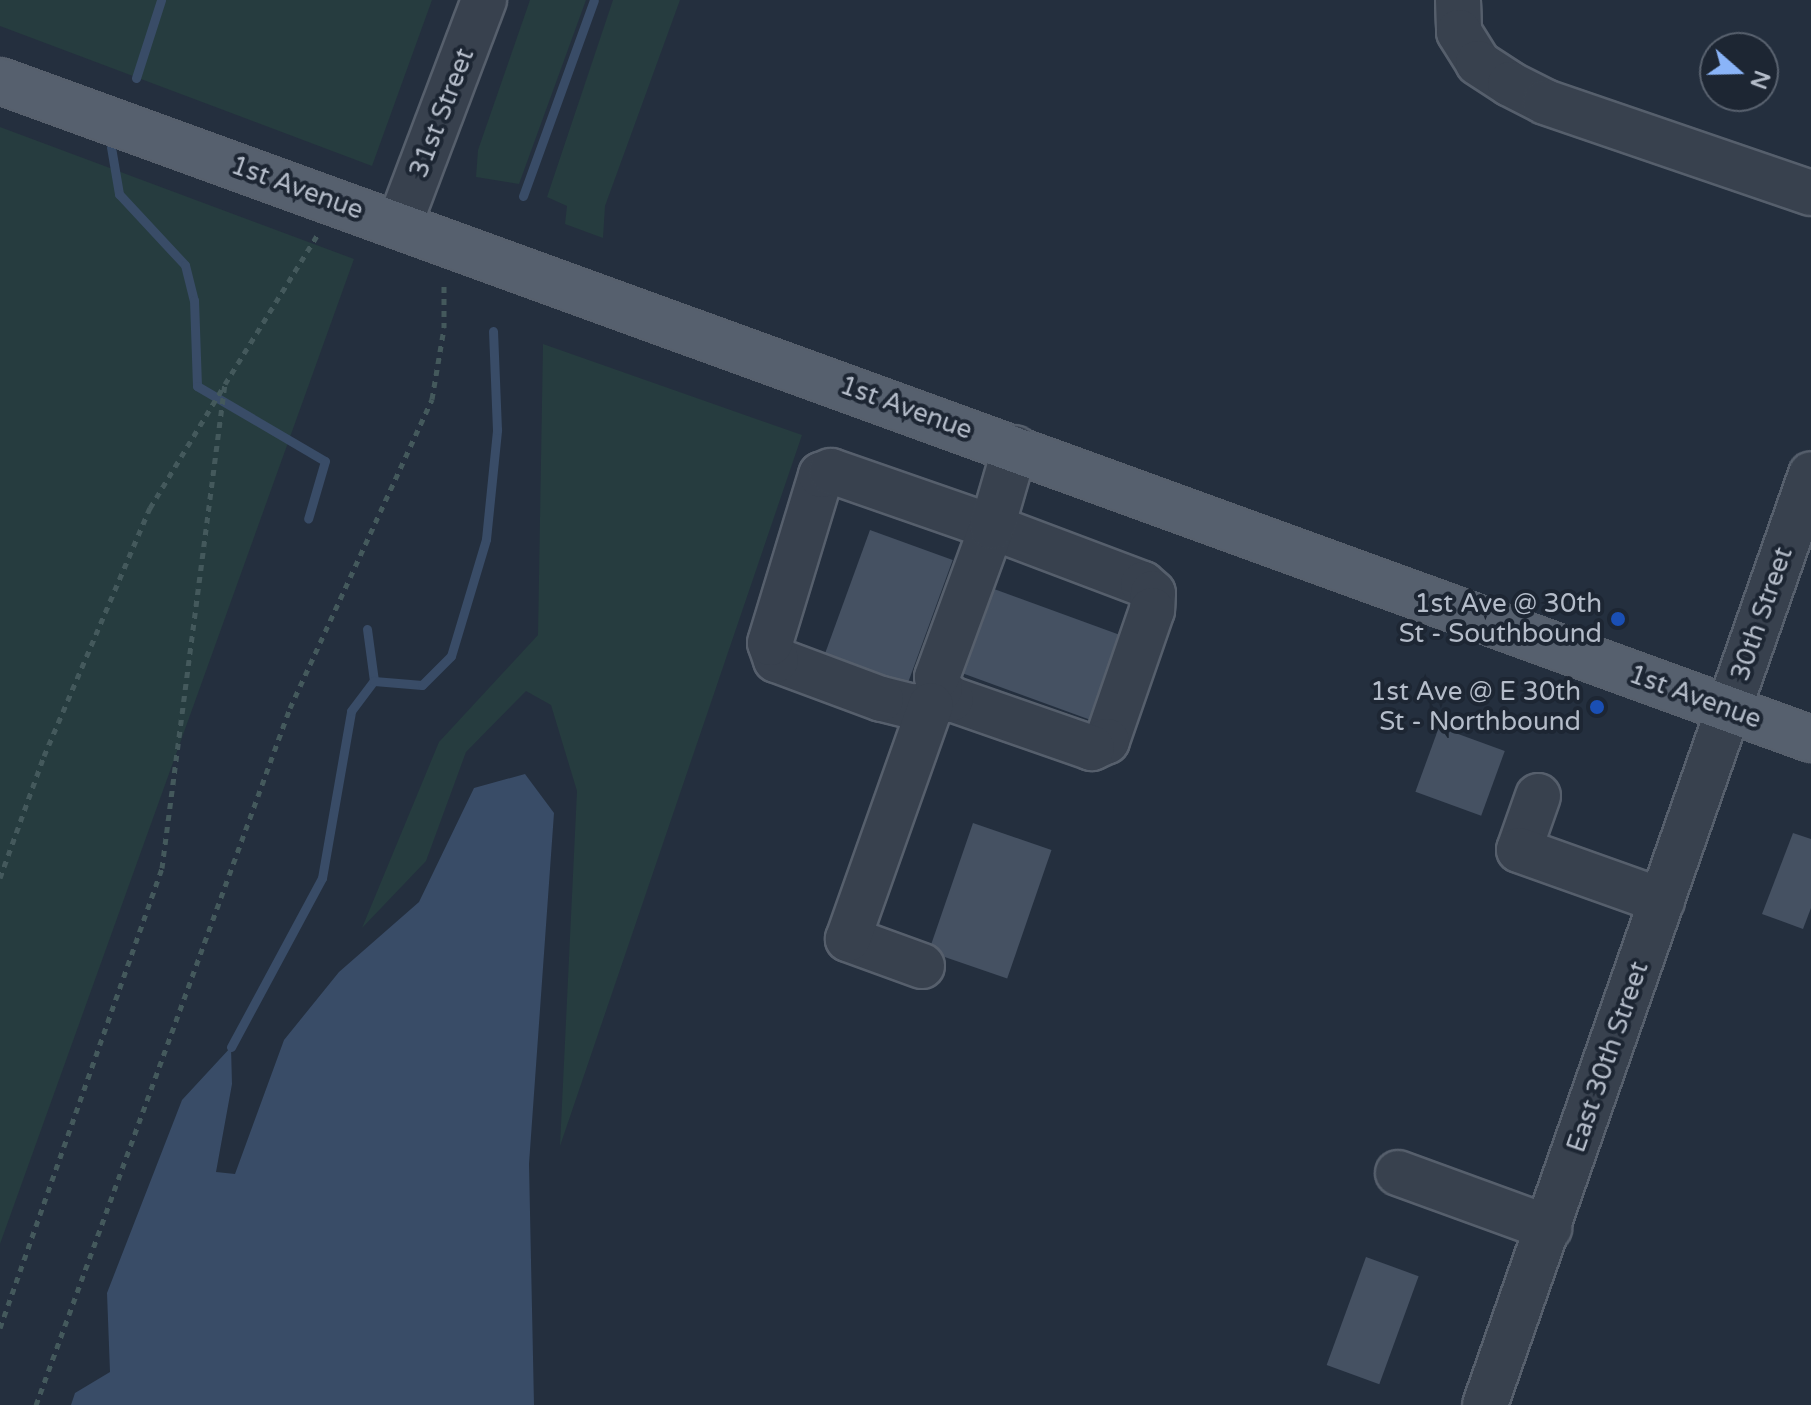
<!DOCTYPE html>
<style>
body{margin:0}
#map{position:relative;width:1811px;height:1405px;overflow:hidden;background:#242f3e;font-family:"Varela Round",sans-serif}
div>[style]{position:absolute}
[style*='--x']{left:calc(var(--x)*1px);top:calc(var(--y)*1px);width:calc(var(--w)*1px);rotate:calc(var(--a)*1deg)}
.green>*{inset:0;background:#263c3f}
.water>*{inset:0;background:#394c67}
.stream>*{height:9px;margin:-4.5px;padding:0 4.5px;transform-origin:4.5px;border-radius:4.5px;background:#394c67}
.building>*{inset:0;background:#455162;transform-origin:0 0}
.path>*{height:5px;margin-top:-2.5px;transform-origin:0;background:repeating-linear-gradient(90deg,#44595c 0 6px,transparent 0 12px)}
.roads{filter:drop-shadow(2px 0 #565f6c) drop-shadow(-2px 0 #565f6c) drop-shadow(0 2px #565f6c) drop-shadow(0 -2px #565f6c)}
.minor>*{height:44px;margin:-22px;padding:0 22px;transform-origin:22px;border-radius:22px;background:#38414e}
.major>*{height:44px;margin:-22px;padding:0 22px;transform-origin:22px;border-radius:22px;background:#56606e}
.dots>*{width:22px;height:22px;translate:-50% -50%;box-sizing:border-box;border:4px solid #1d2633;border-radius:50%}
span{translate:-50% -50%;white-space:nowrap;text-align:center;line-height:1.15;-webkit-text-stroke:8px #1d2633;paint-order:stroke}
.street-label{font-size:26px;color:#b4bcc9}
.poi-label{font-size:26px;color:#b4bcc9}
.right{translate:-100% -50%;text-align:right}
.north{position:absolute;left:1699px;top:32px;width:80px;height:80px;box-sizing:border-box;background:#1d2633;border:2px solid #59626f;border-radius:50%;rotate:110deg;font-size:22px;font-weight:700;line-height:32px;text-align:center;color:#b4bcc9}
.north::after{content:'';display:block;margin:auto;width:28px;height:36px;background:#8ab4f8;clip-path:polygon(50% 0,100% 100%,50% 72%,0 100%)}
</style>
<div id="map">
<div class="green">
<i style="clip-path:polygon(0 0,432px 0,372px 166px,0 26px)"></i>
<i style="clip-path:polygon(530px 0,586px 0,519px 184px,476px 177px,478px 150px)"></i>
<i style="clip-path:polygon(613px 0,680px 0,605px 206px,603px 238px,565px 224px,567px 206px,547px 197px)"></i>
<i style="clip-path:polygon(0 127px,354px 259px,0 1244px)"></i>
<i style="clip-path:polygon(543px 344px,802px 435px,560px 1146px,577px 791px,551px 705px,526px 691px,466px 752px,426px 861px,362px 928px,439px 742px,538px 635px)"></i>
</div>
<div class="water">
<i style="clip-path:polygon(525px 774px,554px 813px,529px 1164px,534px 1405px,71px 1405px,75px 1393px,110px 1372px,107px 1293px,182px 1100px,231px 1047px,232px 1084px,216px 1172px,235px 1174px,284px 1040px,339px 972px,419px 902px,474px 788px)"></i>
</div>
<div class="stream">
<i style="--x:136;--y:78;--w:82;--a:-72.2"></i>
<i style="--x:111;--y:147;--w:48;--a:80.3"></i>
<i style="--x:119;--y:194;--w:97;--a:47.1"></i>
<i style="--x:185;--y:265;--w:36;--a:76"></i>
<i style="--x:194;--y:300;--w:86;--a:88"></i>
<i style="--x:197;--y:386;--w:148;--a:30.4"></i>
<i style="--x:325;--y:461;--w:60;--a:106.3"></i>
<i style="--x:523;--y:196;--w:208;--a:-70.1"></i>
<i style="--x:367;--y:629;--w:52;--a:82.3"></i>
<i style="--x:231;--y:1047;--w:192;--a:-61.7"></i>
<i style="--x:322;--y:878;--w:169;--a:-80.1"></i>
<i style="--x:351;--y:711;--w:38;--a:-53"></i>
<i style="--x:374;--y:681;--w:48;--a:4.8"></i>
<i style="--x:422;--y:685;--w:41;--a:-45"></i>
<i style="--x:451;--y:656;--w:122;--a:-73.3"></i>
<i style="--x:486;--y:539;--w:110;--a:-84.2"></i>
<i style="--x:497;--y:430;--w:99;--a:-92.3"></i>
</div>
<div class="building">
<i style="left:870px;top:530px;width:88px;height:137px;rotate:20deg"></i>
<i style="left:994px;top:589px;width:140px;height:90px;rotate:20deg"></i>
<i style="left:1439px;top:727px;width:70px;height:69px;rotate:20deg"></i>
<i style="left:973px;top:823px;width:83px;height:136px;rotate:19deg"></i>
<i style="clip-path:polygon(1793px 833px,1811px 839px,1811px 908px,1803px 929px,1762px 914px)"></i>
<i style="left:1366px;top:1257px;width:56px;height:115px;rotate:20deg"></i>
</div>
<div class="path">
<i style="--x:0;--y:878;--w:130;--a:-70.2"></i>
<i style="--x:44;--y:756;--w:270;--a:-66.9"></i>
<i style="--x:150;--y:508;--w:139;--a:-58.8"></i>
<i style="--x:0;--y:1328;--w:488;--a:-70.6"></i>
<i style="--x:162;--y:868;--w:488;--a:-82.6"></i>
<i style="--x:225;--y:384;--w:176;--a:-58.2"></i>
<i style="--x:36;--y:1405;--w:742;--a:-69.98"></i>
<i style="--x:290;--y:708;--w:340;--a:-65.3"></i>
<i style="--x:432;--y:399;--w:72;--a:-80.4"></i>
<i style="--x:444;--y:328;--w:46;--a:-90"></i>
</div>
<div class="roads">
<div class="minor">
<i style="--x:1458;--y:0;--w:32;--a:88"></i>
<i style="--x:1459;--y:32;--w:36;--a:58"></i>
<i style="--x:1478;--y:63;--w:38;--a:33"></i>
<i style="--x:1510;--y:84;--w:39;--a:27"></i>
<i style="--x:1545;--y:102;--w:281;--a:18.9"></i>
<i style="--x:399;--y:225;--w:241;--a:-69.3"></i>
<i style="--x:951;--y:699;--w:38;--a:168"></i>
<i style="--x:914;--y:707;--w:34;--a:-166"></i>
<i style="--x:881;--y:699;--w:112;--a:-159.6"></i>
<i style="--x:776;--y:660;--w:18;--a:-109"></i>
<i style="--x:770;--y:643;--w:176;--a:-73.1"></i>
<i style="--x:821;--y:475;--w:11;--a:-22"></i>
<i style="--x:831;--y:471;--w:170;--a:19.2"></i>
<i style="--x:992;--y:527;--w:161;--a:20.7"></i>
<i style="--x:1143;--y:584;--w:13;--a:42"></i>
<i style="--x:1153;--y:593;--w:17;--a:93"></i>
<i style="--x:1152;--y:610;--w:139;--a:109"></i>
<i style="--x:1107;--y:741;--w:17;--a:155"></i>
<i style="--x:1092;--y:748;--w:149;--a:-160.8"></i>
<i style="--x:951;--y:699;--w:15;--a:-138"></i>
<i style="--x:940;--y:689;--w:12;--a:-104"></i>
<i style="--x:937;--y:677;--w:160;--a:-69.9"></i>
<i style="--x:992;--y:527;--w:82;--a:-73.8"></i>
<i style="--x:1538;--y:796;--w:57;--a:109.4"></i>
<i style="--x:1519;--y:850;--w:152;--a:19.6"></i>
<i style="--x:922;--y:966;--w:79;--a:-160"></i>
<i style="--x:848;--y:939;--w:248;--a:-70.5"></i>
<i style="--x:1398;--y:1173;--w:161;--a:20"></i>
<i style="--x:1485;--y:1405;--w:986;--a:-70.7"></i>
</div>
<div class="major">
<i style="--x:0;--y:81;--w:1927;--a:19.97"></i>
</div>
</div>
<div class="dots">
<i style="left:1618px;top:619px;background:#1a4fb4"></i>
<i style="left:1597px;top:707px;background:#1a4fb4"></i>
</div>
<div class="street-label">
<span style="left:442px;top:113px;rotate:-69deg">31st Street</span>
<span style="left:297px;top:188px;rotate:20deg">1st Avenue</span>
<span style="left:906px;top:408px;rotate:20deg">1st Avenue</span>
<span style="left:1762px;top:614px;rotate:-71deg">30th Street</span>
<span style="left:1695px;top:697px;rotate:20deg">1st Avenue</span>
<span style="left:1608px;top:1057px;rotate:-71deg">East 30th Street</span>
</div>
<div class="poi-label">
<span class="right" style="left:1602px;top:619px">1st Ave @ 30th<br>St - Southbound</span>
<span class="right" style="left:1581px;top:707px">1st Ave @ E 30th<br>St - Northbound</span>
</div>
<div class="north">N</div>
</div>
